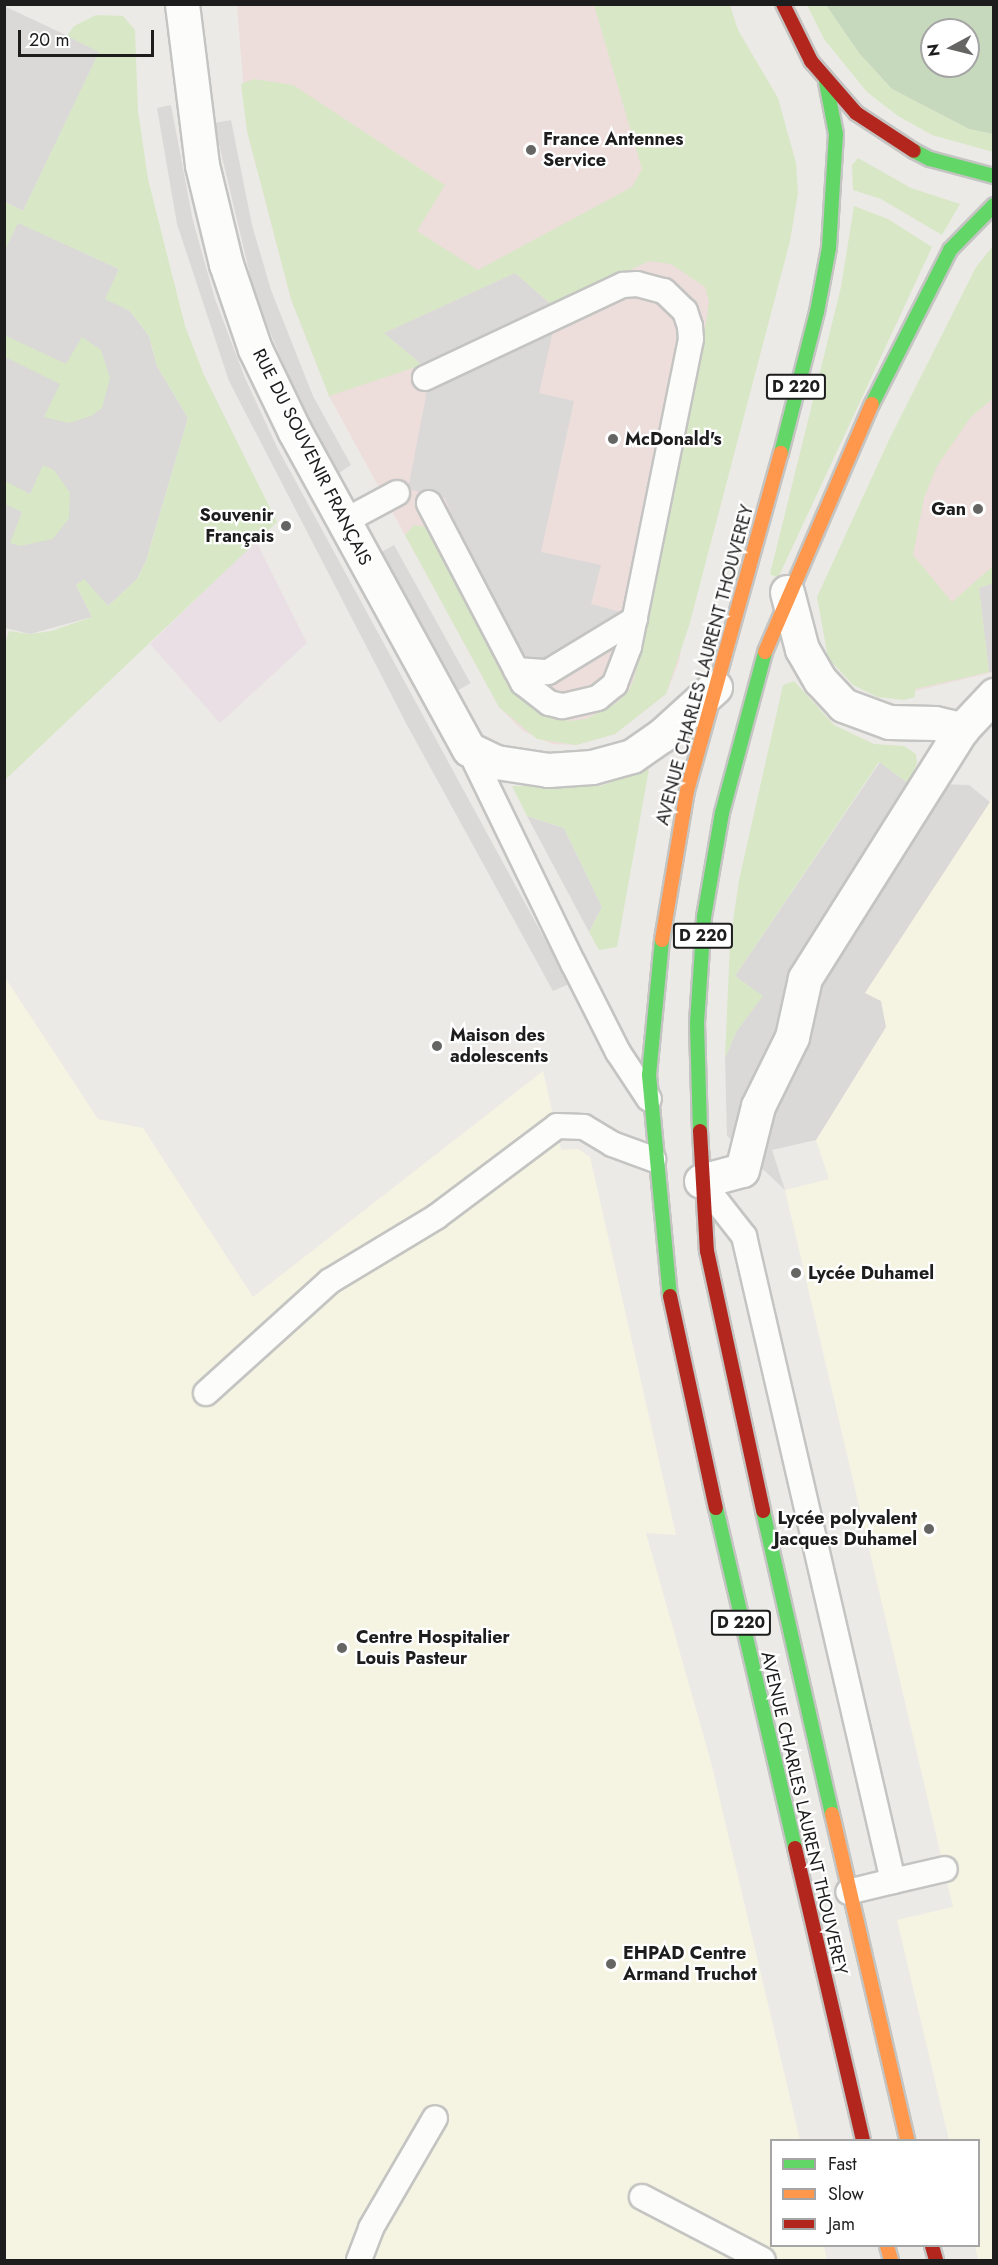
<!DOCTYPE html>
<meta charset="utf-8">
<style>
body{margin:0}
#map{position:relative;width:998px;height:2265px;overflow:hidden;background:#eceae6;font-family:Jost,sans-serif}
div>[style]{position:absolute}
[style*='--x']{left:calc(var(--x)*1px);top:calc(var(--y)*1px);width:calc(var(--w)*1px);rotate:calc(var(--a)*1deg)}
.commercial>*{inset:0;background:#eddedc}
.industrial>*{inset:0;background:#e9dfe4}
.education>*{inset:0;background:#f5f4e2}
.religious>*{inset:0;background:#dad9d7;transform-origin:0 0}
.grass>*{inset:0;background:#d8e7c6}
.forest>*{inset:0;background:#c7d9bd}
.roads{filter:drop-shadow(2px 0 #c4c4c2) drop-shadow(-2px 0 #c4c4c2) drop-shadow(0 2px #c4c4c2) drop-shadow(0 -2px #c4c4c2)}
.lane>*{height:24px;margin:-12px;padding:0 12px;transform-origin:12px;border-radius:12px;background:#fcfcfb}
.street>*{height:33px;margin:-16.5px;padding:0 16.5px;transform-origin:16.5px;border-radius:16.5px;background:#fcfcfb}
.fast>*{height:14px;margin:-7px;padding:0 7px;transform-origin:7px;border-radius:7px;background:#63d668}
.slow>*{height:14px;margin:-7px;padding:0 7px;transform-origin:7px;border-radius:7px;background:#ff974d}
.jam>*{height:14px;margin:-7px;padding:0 7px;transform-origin:7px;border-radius:7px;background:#b3261e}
.dots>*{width:16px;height:16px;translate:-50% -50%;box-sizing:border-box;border:3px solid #fff;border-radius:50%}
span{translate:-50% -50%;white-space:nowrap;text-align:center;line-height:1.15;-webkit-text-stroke:4.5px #fff;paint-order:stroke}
.shield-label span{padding:2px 4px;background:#fff;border:2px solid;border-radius:4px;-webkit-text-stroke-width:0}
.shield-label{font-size:16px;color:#1d1d1d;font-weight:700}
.poi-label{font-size:18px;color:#1d1d1d;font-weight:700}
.left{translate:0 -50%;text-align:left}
.right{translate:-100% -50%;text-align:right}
.street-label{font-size:18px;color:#1d1d1d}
.frame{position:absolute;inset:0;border:6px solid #1d1d1d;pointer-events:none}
.legend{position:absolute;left:770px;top:2139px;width:210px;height:108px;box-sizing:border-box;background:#fff;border:2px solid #a5a5a5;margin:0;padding:8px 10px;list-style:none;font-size:18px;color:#1d1d1d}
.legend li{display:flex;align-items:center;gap:12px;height:30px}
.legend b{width:30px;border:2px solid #a5a5a5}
.north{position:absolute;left:920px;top:18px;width:60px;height:60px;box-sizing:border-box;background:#fff;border:2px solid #a5a5a5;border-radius:50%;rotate:263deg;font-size:16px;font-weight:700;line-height:24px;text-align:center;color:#1d1d1d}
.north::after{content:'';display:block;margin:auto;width:21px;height:27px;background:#656563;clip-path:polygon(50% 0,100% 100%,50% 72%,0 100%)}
.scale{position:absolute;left:18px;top:30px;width:136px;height:27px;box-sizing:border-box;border:3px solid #1d1d1d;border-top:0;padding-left:8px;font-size:18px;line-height:21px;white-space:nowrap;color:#1d1d1d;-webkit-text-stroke:4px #fff;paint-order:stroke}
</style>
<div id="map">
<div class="commercial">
<i style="clip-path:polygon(237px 5px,716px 5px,758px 150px,679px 662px,666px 694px,615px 734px,576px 745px,552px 744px,523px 731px,499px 707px,329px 396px,291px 299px,247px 131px)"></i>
<i style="clip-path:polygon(993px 324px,993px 672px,907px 693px,872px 682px,947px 375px)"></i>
</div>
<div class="industrial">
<i style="clip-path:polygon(256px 541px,307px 643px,220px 723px,150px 644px)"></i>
</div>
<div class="education">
<i style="clip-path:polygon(993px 796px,993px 2260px,978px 2260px,975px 2246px,978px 2246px,978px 2140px,949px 2140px,897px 1920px,953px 1907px,785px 1190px,829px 1179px,816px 1140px,886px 1027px,883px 1014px,864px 993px)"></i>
<i style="clip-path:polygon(4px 976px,98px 1119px,143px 1128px,253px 1297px,543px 1071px,561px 1150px,578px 1149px,590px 1157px,676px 1535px,646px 1533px,711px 1762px,800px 2140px,772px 2140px,772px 2246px,824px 2246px,827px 2260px,5px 2260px)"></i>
</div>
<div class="religious">
<i style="clip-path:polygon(4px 6px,100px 51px,23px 211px,5px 202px)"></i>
<i style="clip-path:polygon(171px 105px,193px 221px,215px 299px,245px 378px,277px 447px,569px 984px,553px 991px,407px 725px,229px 381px,177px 224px,157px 108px)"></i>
<i style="clip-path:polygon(231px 120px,252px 225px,271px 290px,313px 396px,351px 465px,339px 473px,300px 404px,255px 296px,214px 123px)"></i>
<i style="clip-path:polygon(18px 222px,119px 269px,106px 299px,130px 311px,149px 336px,157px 366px,188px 418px,146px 561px,137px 579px,108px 606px,84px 580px,76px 585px,92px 617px,30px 634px,5px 628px,4px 250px)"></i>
<i style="clip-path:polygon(515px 273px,553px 306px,553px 331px,539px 393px,574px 401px,541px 552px,601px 565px,591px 604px,624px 613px,539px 663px,525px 661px,457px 531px,445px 498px,408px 489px,426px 396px,422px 365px,384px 333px)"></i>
<i style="left:394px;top:545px;width:158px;height:14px;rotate:61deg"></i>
<i style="clip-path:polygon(993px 583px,994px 672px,989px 672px,979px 588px)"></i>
<i style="clip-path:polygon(880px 762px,908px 783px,969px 785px,990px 802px,865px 993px,881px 1001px,886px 1027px,816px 1140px,772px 1150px,785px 1190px,727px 1136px,725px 1058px,736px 1032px,762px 996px,735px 976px)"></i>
<i style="clip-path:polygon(527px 816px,564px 828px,602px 907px,589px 932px)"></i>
</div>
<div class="grass">
<i style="clip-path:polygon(594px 5px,730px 5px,738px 30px,778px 98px,796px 163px,798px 193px,790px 241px,689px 626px,666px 694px,615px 734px,576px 745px,537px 739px,499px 707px,405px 535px,414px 525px,432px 528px,502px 667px,521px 698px,536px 711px,569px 721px,586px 719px,615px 704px,628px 692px,635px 676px,707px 318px,709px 301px,705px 287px,671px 264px,649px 261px,553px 306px,515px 273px,384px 333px,422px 365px,329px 396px,291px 299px,247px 131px,241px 84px,254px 79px,293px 85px,445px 185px,417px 231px,478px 270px,632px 187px,642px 169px)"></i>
<i style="clip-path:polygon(807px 5px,826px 5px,859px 53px,892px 89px,969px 129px,993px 134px,993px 152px,932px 135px,898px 116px,867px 92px,824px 39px)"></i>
<i style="clip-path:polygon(96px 15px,123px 16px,135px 30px,138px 111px,148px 179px,185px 326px,204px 375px,277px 522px,5px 780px,4px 648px,9px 631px,30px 634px,51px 631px,92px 617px,76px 585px,84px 579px,108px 606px,137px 579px,146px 561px,188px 418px,157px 366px,149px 336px,130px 311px,105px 299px,119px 269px,18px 223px,5px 250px,5px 202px,23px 211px,99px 52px,67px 36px,74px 26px)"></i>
<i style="clip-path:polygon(858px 158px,911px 188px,960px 204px,942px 235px,881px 199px,853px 190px,852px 165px)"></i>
<i style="clip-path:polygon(854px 206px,888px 219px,932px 247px,778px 578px,770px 574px,841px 287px)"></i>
<i style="clip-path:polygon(993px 246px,993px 398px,970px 418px,937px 466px,924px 498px,913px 555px,952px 602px,993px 566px,993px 583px,979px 588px,989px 672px,915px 689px,915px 697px,904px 700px,877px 697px,853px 685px,828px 658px,817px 597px,889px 440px,976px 267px)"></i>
<i style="clip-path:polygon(4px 335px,66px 364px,82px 337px,101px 350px,110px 378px,102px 408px,91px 416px,69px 423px,44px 417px,60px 384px,5px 357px)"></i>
<i style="clip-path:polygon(43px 465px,54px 470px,70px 493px,69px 518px,53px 539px,20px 546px,10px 543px,22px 512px,5px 504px,5px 481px,30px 494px)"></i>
<i style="clip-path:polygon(794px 681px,834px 725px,874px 744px,904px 746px,916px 754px,917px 763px,908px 783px,879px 762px,735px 976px,763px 996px,736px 1032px,725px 1058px,730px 942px,739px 880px,783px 685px)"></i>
<i style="clip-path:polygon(649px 769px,617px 947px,599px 950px,589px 932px,602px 907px,564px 828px,527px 816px,512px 786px,600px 786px)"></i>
</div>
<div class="forest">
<i style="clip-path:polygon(evenodd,826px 5px,993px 5px,993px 134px,969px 129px,892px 89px,859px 53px,826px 5px,932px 30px,968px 30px,968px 66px,932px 66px,932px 30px)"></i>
</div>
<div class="roads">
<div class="lane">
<i style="--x:425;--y:378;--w:219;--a:-25.2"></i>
<i style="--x:623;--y:285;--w:14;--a:-4"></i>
<i style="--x:637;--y:284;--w:28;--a:15"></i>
<i style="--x:664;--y:291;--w:29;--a:44"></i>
<i style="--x:685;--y:311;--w:16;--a:72"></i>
<i style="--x:690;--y:326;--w:13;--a:86"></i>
<i style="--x:691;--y:339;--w:314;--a:101.4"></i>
<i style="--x:629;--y:647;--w:40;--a:111"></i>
<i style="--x:615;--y:684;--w:22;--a:141"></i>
<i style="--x:598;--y:698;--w:37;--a:167"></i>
<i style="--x:562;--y:706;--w:13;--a:-167"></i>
<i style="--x:549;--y:703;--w:33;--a:-142"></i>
<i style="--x:523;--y:683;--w:203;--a:-117.6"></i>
<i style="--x:345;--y:521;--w:59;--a:-28.3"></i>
<i style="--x:516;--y:670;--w:32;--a:4"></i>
<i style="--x:548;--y:672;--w:102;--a:-31.3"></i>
<i style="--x:469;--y:749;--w:238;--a:64.1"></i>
<i style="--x:573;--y:963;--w:100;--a:63.2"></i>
<i style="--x:618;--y:1052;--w:56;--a:56.6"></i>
<i style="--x:701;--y:1181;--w:70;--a:52"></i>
<i style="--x:744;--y:1236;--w:662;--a:76.99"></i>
<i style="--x:893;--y:1881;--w:46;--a:166.3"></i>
<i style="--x:206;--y:1393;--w:167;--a:-42.1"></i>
<i style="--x:330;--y:1281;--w:124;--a:-31.1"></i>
<i style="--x:436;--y:1217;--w:151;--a:-36.9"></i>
<i style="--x:557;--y:1126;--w:27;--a:2"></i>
<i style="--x:584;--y:1127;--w:33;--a:31"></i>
<i style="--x:612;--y:1144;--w:44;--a:20.1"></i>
<i style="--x:893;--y:1881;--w:53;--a:-13"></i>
<i style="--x:642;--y:2197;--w:136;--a:27.5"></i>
<i style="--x:359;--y:2260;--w:34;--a:-69"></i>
<i style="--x:371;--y:2228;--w:127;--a:-59.8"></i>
</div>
<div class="street">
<i style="--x:182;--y:4;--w:162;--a:82.9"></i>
<i style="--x:202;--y:165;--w:102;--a:76.4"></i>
<i style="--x:226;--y:264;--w:90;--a:71.2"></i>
<i style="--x:255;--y:349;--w:90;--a:64.3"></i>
<i style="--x:294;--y:430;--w:364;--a:61.3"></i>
<i style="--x:469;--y:749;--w:30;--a:26"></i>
<i style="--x:496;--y:762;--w:53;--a:8.7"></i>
<i style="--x:548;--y:770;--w:44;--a:-3.9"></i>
<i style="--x:592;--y:767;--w:41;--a:-15.4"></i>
<i style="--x:632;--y:756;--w:35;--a:-35"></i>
<i style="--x:661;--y:736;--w:73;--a:-42.2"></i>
<i style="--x:787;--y:592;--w:59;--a:75.3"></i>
<i style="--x:802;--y:649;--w:36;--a:60"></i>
<i style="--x:820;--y:680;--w:34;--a:47"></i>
<i style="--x:843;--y:705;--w:49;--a:20.3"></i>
<i style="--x:889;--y:722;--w:46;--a:1.2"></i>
<i style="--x:935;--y:723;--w:28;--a:13"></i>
<i style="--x:701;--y:1181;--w:42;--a:-15"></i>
<i style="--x:742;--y:1170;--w:66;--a:-76"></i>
<i style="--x:758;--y:1106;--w:77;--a:-63.8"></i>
<i style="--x:792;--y:1037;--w:60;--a:-77.6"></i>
<i style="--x:805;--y:978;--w:294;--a:-57.8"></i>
<i style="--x:962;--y:729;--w:47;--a:-46.7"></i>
</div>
<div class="fast">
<i style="--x:914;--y:151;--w:18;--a:27"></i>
<i style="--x:930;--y:159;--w:66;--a:14.9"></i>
<i style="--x:872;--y:404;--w:173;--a:-63.1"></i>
<i style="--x:950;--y:250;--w:63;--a:-45.6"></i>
<i style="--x:781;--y:453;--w:146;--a:-75.7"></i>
<i style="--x:817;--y:312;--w:65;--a:-79.4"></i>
<i style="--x:829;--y:248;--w:114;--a:-86.5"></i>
<i style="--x:836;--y:134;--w:53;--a:-100.9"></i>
<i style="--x:662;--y:940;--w:136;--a:95.5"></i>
<i style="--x:649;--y:1075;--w:222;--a:84.6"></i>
<i style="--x:700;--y:1131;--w:108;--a:-91.6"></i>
<i style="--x:697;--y:1023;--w:106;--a:-86.2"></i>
<i style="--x:704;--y:917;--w:106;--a:-80.2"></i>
<i style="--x:722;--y:813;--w:167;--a:-75"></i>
<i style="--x:716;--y:1508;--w:349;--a:76.9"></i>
<i style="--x:763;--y:1511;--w:311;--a:77.2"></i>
</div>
<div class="slow">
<i style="--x:765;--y:652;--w:270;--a:-66.7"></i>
<i style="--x:662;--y:940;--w:151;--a:-80.5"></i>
<i style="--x:687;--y:791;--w:351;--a:-74.5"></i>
<i style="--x:832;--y:1814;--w:335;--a:77"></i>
<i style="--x:887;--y:2246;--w:15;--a:74"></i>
</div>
<div class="jam">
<i style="--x:783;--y:4;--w:64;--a:63.8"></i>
<i style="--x:811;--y:61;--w:69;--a:49.1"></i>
<i style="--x:856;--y:113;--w:69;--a:33.2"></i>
<i style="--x:700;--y:1131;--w:120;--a:86.7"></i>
<i style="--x:707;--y:1251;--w:266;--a:77.8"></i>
<i style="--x:670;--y:1296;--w:217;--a:77.8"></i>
<i style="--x:795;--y:1848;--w:300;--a:76.9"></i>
<i style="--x:932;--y:2246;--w:15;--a:74"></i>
</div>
</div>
<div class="dots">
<i style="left:531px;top:150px;background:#656563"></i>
<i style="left:613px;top:439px;background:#656563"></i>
<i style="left:978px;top:509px;background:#656563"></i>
<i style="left:286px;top:526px;background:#656563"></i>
<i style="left:437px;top:1046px;background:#656563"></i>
<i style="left:796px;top:1273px;background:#656563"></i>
<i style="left:929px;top:1529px;background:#656563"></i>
<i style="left:342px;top:1648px;background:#656563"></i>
<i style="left:611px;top:1964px;background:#656563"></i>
</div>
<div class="shield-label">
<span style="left:796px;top:387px">D 220</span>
<span style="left:703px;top:936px">D 220</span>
<span style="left:741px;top:1623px">D 220</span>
</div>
<div class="poi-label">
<span class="left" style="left:543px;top:150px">France Antennes<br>Service</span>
<span class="left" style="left:625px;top:439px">McDonald's</span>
<span class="right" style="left:966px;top:509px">Gan</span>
<span class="right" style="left:274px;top:526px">Souvenir<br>Français</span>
<span class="left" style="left:450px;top:1046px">Maison des<br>adolescents</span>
<span class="left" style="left:808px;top:1273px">Lycée Duhamel</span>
<span class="right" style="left:917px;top:1529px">Lycée polyvalent<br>Jacques Duhamel</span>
<span class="left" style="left:356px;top:1648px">Centre Hospitalier<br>Louis Pasteur</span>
<span class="left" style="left:623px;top:1964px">EHPAD Centre<br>Armand Truchot</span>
</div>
<div class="street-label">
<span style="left:312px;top:457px;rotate:63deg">RUE DU SOUVENIR FRANÇAIS</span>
<span style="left:705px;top:665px;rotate:-75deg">AVENUE CHARLES LAURENT THOUVEREY</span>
<span style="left:804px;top:1813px;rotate:77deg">AVENUE CHARLES LAURENT THOUVEREY</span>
</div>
<div class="frame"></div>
<ul class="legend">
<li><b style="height:8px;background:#63d668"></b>Fast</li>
<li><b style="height:8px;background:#ff974d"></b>Slow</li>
<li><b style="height:8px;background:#b3261e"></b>Jam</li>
</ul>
<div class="north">N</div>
<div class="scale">20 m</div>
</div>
